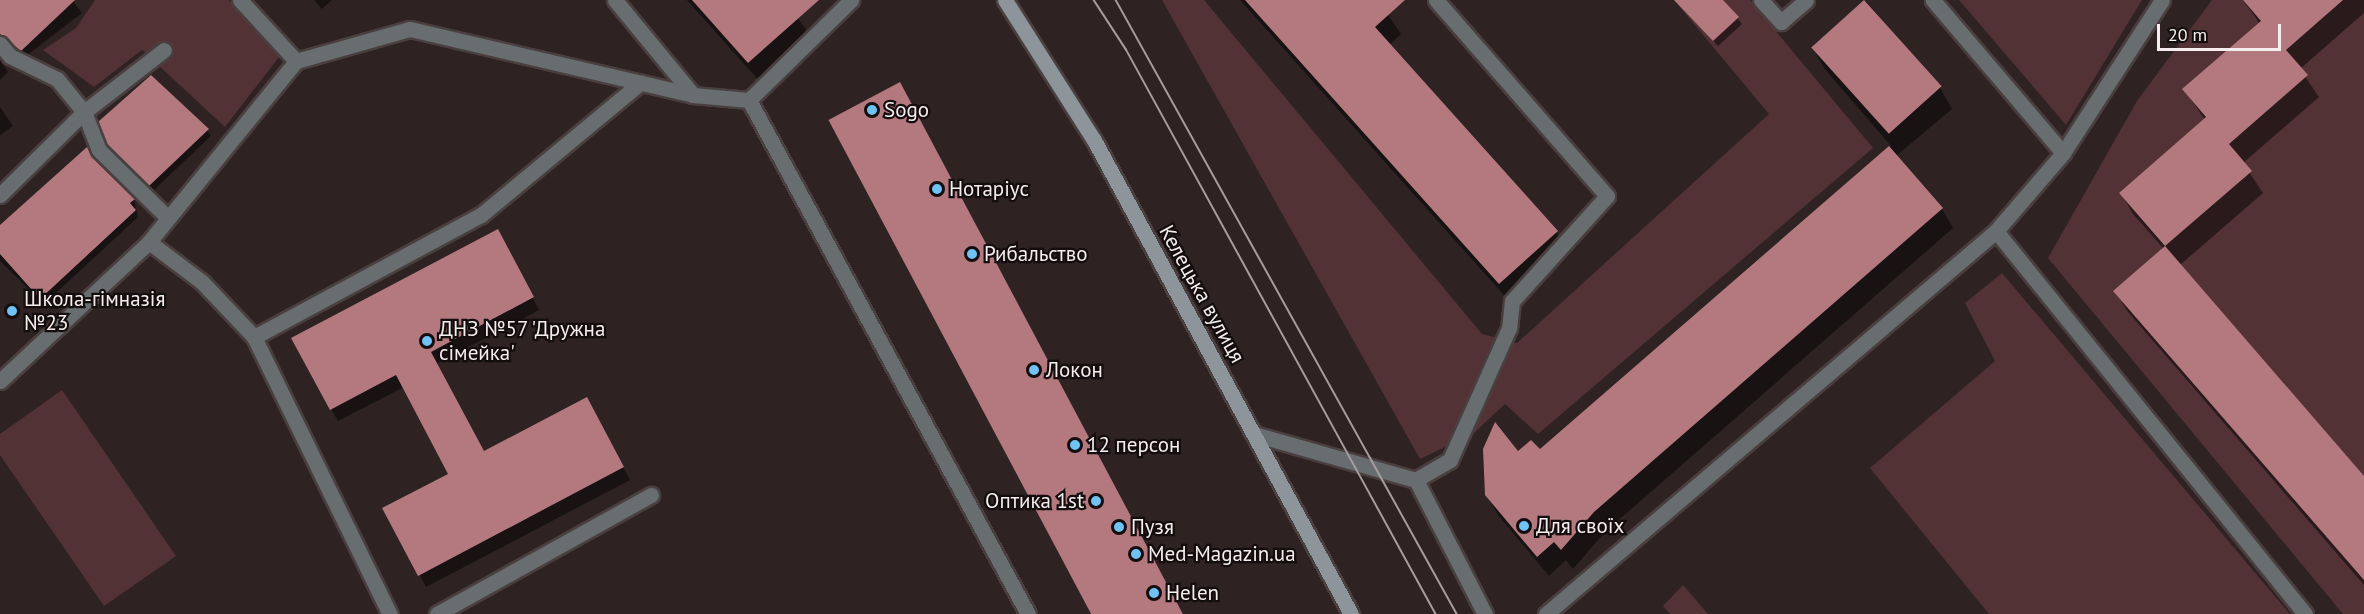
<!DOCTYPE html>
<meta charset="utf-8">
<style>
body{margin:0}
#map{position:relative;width:2364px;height:614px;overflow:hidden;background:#2e2223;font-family:"PT Sans",sans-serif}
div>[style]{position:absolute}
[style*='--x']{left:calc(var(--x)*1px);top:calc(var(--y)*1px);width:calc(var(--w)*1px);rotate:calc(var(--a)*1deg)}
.green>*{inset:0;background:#523235}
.shadow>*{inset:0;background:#0007}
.building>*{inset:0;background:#b4797e;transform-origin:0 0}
.roads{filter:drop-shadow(2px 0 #4a3f3f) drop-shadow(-2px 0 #4a3f3f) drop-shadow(0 2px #4a3f3f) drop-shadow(0 -2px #4a3f3f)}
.service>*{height:15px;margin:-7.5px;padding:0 7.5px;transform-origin:7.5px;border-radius:7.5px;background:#686d70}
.secondary>*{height:15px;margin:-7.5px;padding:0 7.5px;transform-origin:7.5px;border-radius:7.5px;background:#8d959a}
.tram>*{height:1.5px;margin:-0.75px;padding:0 0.75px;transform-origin:0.75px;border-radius:0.75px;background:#a79d9e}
.dots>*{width:16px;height:16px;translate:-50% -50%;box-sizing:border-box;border:3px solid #130d0e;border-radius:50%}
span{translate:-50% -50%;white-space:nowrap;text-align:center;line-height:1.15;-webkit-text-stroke:4.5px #130d0e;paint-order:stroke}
.poi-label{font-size:21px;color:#f6eeee}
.left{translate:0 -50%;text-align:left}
.right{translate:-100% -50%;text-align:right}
.street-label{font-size:21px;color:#f6eeee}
.scale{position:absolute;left:2157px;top:24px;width:124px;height:27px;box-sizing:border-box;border:3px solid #f6eeee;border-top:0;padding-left:8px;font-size:18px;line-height:21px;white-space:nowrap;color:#f6eeee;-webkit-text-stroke:4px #130d0e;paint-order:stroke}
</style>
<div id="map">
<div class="green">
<i style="clip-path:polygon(95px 0,229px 0,279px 57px,225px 127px,142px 50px,94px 87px,43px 50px,76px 28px)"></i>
<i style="clip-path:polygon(1162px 0,1204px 0,1482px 334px,1517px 343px,1769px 114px,1674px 0,1750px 0,1873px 148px,1538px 434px,1505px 404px,1474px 433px,1420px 459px)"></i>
<i style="clip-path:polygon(1959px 0,2142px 0,2066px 125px)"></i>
<i style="clip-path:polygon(2212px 0,2364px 0,2364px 614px,2343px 614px,2048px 258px,2137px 101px)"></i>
<i style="clip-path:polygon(2002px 273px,2290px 614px,1989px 614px,1870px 468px,1995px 361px,1965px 303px)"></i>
<i style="clip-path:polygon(62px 390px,176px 556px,104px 606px,0 455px,0 434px)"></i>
<i style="clip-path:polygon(1683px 585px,1708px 614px,1670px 614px,1663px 606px)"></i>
</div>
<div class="shadow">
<i style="clip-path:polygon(0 0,72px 0,82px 13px,26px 56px,9px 41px,0 42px)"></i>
<i style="clip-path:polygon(314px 0,332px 0,322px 9px)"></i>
<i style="clip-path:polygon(687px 0,785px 0,812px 38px,761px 83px)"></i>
<i style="clip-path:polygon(1240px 0,1378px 0,1401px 34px,1389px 45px,1556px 232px,1568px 252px,1511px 303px)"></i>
<i style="clip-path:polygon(1676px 0,1723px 0,1742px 24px,1718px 46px)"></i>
<i style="clip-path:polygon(2243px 0,2364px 0,2364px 13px,2300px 69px,2319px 97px,2243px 163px,2263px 193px,2180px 265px,2364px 478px,2364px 585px,2128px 312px,2115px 291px,2164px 249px,2133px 214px,2121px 193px,2205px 120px,2184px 89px,2260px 24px)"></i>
<i style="clip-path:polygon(1866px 1px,1940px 88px,1952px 109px,1896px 156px,1942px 209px,1953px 228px,1605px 532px,1573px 569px,1566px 560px,1549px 576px,1498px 515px,1486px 494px,1518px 453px,1540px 452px,1891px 146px,1824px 68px,1812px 47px)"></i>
<i style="clip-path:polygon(0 60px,8px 72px,0 80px)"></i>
<i style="clip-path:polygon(0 107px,13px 126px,0 135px)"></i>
<i style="clip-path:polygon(207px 130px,211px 136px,153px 191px,109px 144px)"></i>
<i style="clip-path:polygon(92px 159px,134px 200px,138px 217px,44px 304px,0 261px,0 227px)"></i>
<i style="clip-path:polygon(504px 243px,539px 310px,436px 364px,483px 453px,593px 411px,630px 480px,426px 587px,384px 509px,450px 474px,404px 387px,338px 421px,331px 409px)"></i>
</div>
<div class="building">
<i style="clip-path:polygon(0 0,75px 0,21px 51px,0 34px)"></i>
<i style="clip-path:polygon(692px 0,819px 0,748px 63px)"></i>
<i style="clip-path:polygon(1245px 0,1405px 0,1375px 27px,1558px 231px,1499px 284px)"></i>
<i style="clip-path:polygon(1674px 0,1723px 0,1739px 17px,1713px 41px)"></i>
<i style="left:1864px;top:0;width:116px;height:71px;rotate:48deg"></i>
<i style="clip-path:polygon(2243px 0,2343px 0,2286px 50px,2308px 75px,2229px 144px,2252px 171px,2165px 246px,2119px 193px,2206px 117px,2182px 89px,2261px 21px)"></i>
<i style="clip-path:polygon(151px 75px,209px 129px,149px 186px,107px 145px,98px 122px)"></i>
<i style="left:900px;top:82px;width:603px;height:81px;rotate:62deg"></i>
<i style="clip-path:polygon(1889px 146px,1943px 208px,1594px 512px,1561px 550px,1554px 542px,1537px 557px,1485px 495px,1483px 449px,1495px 422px,1518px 451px,1531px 440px,1540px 449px)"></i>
<i style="clip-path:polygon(87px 147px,92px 157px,135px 199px,130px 203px,136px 210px,40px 299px,0 254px,0 225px)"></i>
<i style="clip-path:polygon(498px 229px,534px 297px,431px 352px,484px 451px,587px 397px,624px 467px,418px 576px,382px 508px,448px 474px,396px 375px,330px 410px,291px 338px)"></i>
<i style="clip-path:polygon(2165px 246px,2364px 476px,2364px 580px,2113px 291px)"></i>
</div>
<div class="roads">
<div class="service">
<i style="--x:240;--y:0;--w:83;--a:47.4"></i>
<i style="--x:615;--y:0;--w:123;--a:50.6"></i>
<i style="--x:1436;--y:0;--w:260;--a:48.9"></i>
<i style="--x:1607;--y:196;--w:142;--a:132.1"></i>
<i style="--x:1512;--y:301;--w:27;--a:96"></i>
<i style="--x:1509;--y:328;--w:145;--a:114.1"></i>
<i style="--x:1450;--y:460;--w:39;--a:150"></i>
<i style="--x:1416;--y:480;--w:151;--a:62.8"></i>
<i style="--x:1761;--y:0;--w:30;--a:48"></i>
<i style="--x:1781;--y:22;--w:33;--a:-41"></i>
<i style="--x:0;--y:44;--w:16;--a:50"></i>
<i style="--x:10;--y:56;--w:52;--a:26.1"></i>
<i style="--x:57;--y:79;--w:43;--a:50.7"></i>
<i style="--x:84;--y:112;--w:101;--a:-37.8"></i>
<i style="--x:749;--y:100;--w:585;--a:61.51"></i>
<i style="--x:2063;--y:153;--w:182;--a:-57.1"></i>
<i style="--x:0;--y:195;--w:118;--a:-44.7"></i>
<i style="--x:84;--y:112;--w:41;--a:68.5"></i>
<i style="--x:99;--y:150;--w:97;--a:44.6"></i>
<i style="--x:1996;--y:231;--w:492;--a:51.1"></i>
<i style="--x:149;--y:242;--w:66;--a:37"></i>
<i style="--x:202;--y:282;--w:76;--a:46.6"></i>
<i style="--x:254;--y:337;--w:309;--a:63.9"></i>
<i style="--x:254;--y:337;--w:258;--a:-28.3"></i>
<i style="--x:481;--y:215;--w:207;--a:-39.7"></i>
<i style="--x:0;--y:381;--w:204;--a:-43"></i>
<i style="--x:149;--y:242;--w:233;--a:-50.9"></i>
<i style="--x:296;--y:61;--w:118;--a:-15.7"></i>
<i style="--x:410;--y:29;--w:291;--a:13.1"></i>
<i style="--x:693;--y:95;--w:56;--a:5.1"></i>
<i style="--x:749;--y:100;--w:143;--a:-44.4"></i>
<i style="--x:1254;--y:434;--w:168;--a:15.9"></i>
<i style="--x:437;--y:614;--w:245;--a:-29.1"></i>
<i style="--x:1546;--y:614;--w:591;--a:-40.4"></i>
<i style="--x:1996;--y:231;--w:103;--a:-49.3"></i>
<i style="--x:2063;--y:153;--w:201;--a:-130.4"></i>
</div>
<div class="secondary">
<i style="--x:1005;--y:0;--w:166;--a:57.6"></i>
<i style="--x:1094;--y:140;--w:539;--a:61.53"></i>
</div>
</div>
<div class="tram">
<i style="--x:1094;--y:0;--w:59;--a:56.9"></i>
<i style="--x:1126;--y:49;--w:644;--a:61.25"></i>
<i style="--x:1116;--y:0;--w:702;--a:60.95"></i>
</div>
<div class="dots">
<i style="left:872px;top:110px;background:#70c1f4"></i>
<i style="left:937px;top:189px;background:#70c1f4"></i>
<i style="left:972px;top:254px;background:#70c1f4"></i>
<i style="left:12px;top:311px;background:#70c1f4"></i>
<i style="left:427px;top:341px;background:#70c1f4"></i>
<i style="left:1034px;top:370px;background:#70c1f4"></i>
<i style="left:1075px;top:445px;background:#70c1f4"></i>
<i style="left:1096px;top:501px;background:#70c1f4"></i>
<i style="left:1524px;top:526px;background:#70c1f4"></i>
<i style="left:1119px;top:527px;background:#70c1f4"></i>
<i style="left:1136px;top:554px;background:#70c1f4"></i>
<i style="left:1154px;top:593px;background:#70c1f4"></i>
</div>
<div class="poi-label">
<span class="left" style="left:884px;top:110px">Sogo</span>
<span class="left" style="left:949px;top:189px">Нотаріус</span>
<span class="left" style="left:984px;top:254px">Рибальство</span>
<span class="left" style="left:24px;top:311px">Школа-гімназія<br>№23</span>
<span class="left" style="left:439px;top:341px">ДНЗ №57 'Дружна<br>сімейка'</span>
<span class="left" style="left:1046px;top:370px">Локон</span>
<span class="left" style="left:1087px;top:445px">12 персон</span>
<span class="right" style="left:1084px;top:501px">Оптика 1st</span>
<span class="left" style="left:1536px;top:526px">Для своїх</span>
<span class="left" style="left:1131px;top:527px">Пузя</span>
<span class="left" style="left:1148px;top:554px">Med-Magazin.ua</span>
<span class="left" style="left:1166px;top:593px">Helen</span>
</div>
<div class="street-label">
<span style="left:1202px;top:294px;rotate:61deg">Келецька вулиця</span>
</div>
<div class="scale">20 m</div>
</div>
